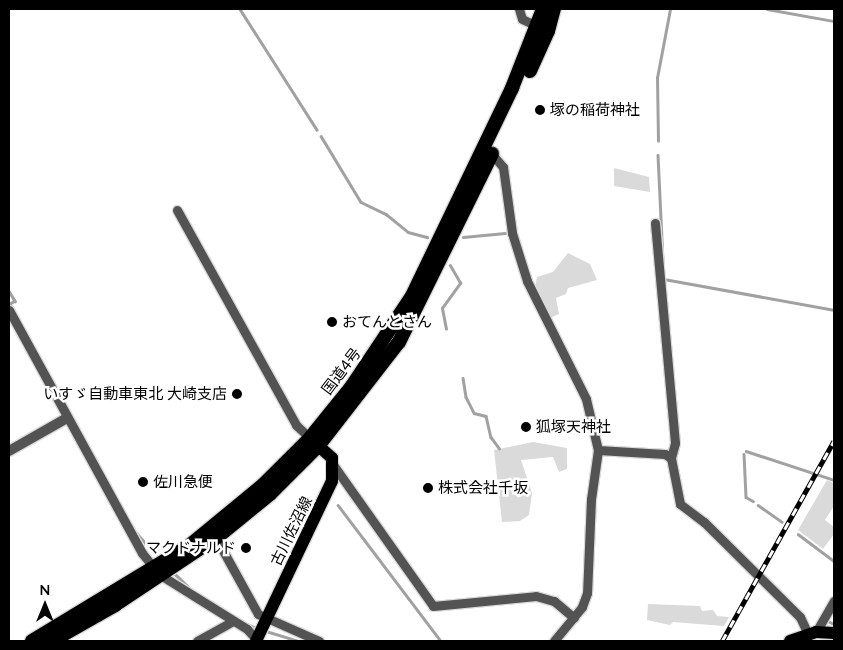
<!DOCTYPE html>
<meta charset="utf-8">
<style>
body{margin:0}
#map{position:relative;width:843px;height:650px;overflow:hidden;background:#fff;font-family:Lato,"Noto Sans JP",sans-serif}
div>[style]{position:absolute}
[style*='--x']{left:calc(var(--x)*1px);top:calc(var(--y)*1px);width:calc(var(--w)*1px);rotate:calc(var(--a)*1deg)}
.green>*{inset:0;background:#dadada}
.stream>*{height:2.5px;margin:-1.25px;padding:0 1.25px;transform-origin:1.25px;border-radius:1.25px;background:#a1a1a1}
.roads{filter:drop-shadow(1px 0 #dbdbdb) drop-shadow(-1px 0 #dbdbdb) drop-shadow(0 1px #dbdbdb) drop-shadow(0 -1px #dbdbdb)}
.minor>*{height:9px;margin:-4.5px;padding:0 4.5px;transform-origin:4.5px;border-radius:4.5px;background:#535353}
.tertiary>*{height:10px;margin:-5px;padding:0 5px;transform-origin:5px;border-radius:5px;background:#535353}
.primary>*{height:12px;margin:-6px;padding:0 6px;transform-origin:6px;border-radius:6px;background:#000}
.trunk>*{height:14px;margin:-7px;padding:0 7px;transform-origin:7px;border-radius:7px;background:#000}
.rail>*{height:4.5px;margin-top:-2.25px;transform-origin:0;background:repeating-linear-gradient(90deg,#fff 0 8px,#000 0 16px);box-sizing:border-box;border-block:1px solid #000}
.dots>*{width:14px;height:14px;translate:-50% -50%;box-sizing:border-box;border:2px solid #fff;border-radius:50%}
span{translate:-50% -50%;white-space:nowrap;text-align:center;line-height:1.15;-webkit-text-stroke:5px #fff;paint-order:stroke}
.poi-label{font-size:15px;color:#000}
.left{translate:0 -50%;text-align:left}
.right{translate:-100% -50%;text-align:right}
.street-label{font-size:15px;color:#000}
.frame{position:absolute;inset:0;border:10px solid #000;pointer-events:none}
.north{position:absolute;left:20px;top:580px;width:50px;height:50px;-webkit-text-stroke:4px #fff;paint-order:stroke;rotate:0deg;font-size:14px;font-weight:700;line-height:20px;text-align:center;color:#000}
.north::after{content:'';display:block;margin:auto;width:18px;height:22px;background:#000;clip-path:polygon(50% 0,100% 100%,50% 72%,0 100%)}
</style>
<div id="map">
<div class="green">
<i style="clip-path:polygon(614px 168px,649px 177px,650px 192px,614px 186px)"></i>
<i style="clip-path:polygon(568px 253px,590px 264px,597px 280px,568px 288px,566px 294px,556px 298px,559px 314px,548px 319px,535px 287px,537px 277px,553px 272px)"></i>
<i style="clip-path:polygon(533px 442px,567px 448px,567px 469px,559px 472px,553px 457px,521px 460px,532px 493px,529px 515px,520px 521px,502px 522px,494px 450px)"></i>
<i style="clip-path:polygon(827px 480px,834px 483px,834px 506px,825px 520px,834px 527px,834px 534px,823px 549px,798px 530px)"></i>
<i style="clip-path:polygon(648px 604px,700px 606px,702px 611px,713px 610px,717px 616px,729px 617px,724px 626px,673px 622px,670px 625px,647px 620px)"></i>
</div>
<div class="stream">
<i style="--x:240;--y:9;--w:143;--a:57.5"></i>
<i style="--x:767;--y:9;--w:68;--a:10.2"></i>
<i style="--x:321;--y:136;--w:77;--a:58.8"></i>
<i style="--x:361;--y:202;--w:28;--a:26"></i>
<i style="--x:386;--y:214;--w:28;--a:39"></i>
<i style="--x:408;--y:232;--w:20;--a:15"></i>
<i style="--x:658;--y:141;--w:63;--a:-90.9"></i>
<i style="--x:657;--y:78;--w:70;--a:-79.3"></i>
<i style="--x:658;--y:155;--w:106;--a:87.3"></i>
<i style="--x:463;--y:237;--w:42;--a:-5.4"></i>
<i style="--x:664;--y:279;--w:173;--a:10.3"></i>
<i style="--x:9;--y:291;--w:12;--a:59"></i>
<i style="--x:15;--y:301;--w:6;--a:149"></i>
<i style="--x:10;--y:304;--w:4;--a:56"></i>
<i style="--x:446;--y:329;--w:21;--a:-101"></i>
<i style="--x:442;--y:308;--w:31;--a:-54"></i>
<i style="--x:460;--y:283;--w:20;--a:-120"></i>
<i style="--x:463;--y:378;--w:19;--a:81"></i>
<i style="--x:466;--y:397;--w:18;--a:63"></i>
<i style="--x:474;--y:413;--w:12;--a:14"></i>
<i style="--x:486;--y:416;--w:22;--a:77"></i>
<i style="--x:491;--y:437;--w:14;--a:54"></i>
<i style="--x:746;--y:451;--w:93;--a:18.2"></i>
<i style="--x:744;--y:454;--w:43;--a:87.3"></i>
<i style="--x:746;--y:497;--w:8;--a:30"></i>
<i style="--x:338;--y:505;--w:171;--a:52.9"></i>
<i style="--x:758;--y:505;--w:29;--a:35"></i>
<i style="--x:135;--y:531;--w:37;--a:49"></i>
<i style="--x:798;--y:534;--w:45;--a:36.9"></i>
<i style="--x:172;--y:571;--w:28;--a:44"></i>
<i style="--x:828;--y:621;--w:7;--a:27"></i>
<i style="--x:247;--y:624;--w:12;--a:24"></i>
<i style="--x:266;--y:631;--w:34;--a:17"></i>
<i style="--x:810;--y:641;--w:2;--a:0"></i>
<i style="--x:818;--y:641;--w:15;--a:0"></i>
</div>
<div class="roads">
<div class="minor">
<i style="--x:519;--y:9;--w:10;--a:73"></i>
<i style="--x:522;--y:19;--w:21;--a:25"></i>
<i style="--x:490;--y:152;--w:20;--a:49"></i>
<i style="--x:503;--y:167;--w:67;--a:82.2"></i>
<i style="--x:512;--y:233;--w:50;--a:72.6"></i>
<i style="--x:527;--y:281;--w:132;--a:63.4"></i>
<i style="--x:586;--y:399;--w:52;--a:76.8"></i>
<i style="--x:598;--y:450;--w:49;--a:98.1"></i>
<i style="--x:591;--y:499;--w:94;--a:92.4"></i>
<i style="--x:587;--y:593;--w:15;--a:110"></i>
<i style="--x:582;--y:607;--w:44;--a:129.5"></i>
<i style="--x:177;--y:210;--w:246;--a:61"></i>
<i style="--x:296;--y:425;--w:19;--a:43"></i>
<i style="--x:655;--y:223;--w:221;--a:84.8"></i>
<i style="--x:675;--y:443;--w:16;--a:105"></i>
<i style="--x:9;--y:310;--w:277;--a:61.3"></i>
<i style="--x:142;--y:553;--w:21;--a:51"></i>
<i style="--x:598;--y:450;--w:67;--a:3.4"></i>
<i style="--x:665;--y:454;--w:7;--a:34"></i>
<i style="--x:671;--y:458;--w:47;--a:78.9"></i>
<i style="--x:680;--y:504;--w:30;--a:37"></i>
<i style="--x:704;--y:522;--w:135;--a:44.7"></i>
<i style="--x:800;--y:617;--w:19;--a:65"></i>
<i style="--x:334;--y:466;--w:171;--a:54.7"></i>
<i style="--x:433;--y:606;--w:103;--a:-5.5"></i>
<i style="--x:536;--y:596;--w:19;--a:16"></i>
<i style="--x:554;--y:601;--w:26;--a:40"></i>
<i style="--x:216;--y:538;--w:87;--a:61.1"></i>
<i style="--x:258;--y:614;--w:67;--a:23.9"></i>
<i style="--x:162;--y:576;--w:100;--a:31.9"></i>
<i style="--x:247;--y:629;--w:15;--a:48"></i>
<i style="--x:816;--y:632;--w:36;--a:-60"></i>
<i style="--x:197;--y:641;--w:41;--a:-29.1"></i>
</div>
<div class="tertiary">
<i style="--x:9;--y:451;--w:67;--a:-29.6"></i>
</div>
<div class="primary">
<i style="--x:256;--y:641;--w:177;--a:-64.6"></i>
<i style="--x:332;--y:481;--w:23;--a:-90"></i>
<i style="--x:332;--y:458;--w:27;--a:-138"></i>
<i style="--x:790;--y:641;--w:28;--a:-19"></i>
<i style="--x:816;--y:632;--w:18;--a:3"></i>
</div>
<div class="trunk">
<i style="--x:530;--y:71;--w:44;--a:-65.8"></i>
<i style="--x:548;--y:31;--w:23;--a:-75"></i>
<i style="--x:32;--y:641;--w:184;--a:-31.2"></i>
<i style="--x:189;--y:546;--w:96;--a:-39.5"></i>
<i style="--x:263;--y:485;--w:66;--a:-45"></i>
<i style="--x:310;--y:438;--w:67;--a:-51.1"></i>
<i style="--x:352;--y:386;--w:108;--a:-56.3"></i>
<i style="--x:412;--y:296;--w:231;--a:-64.3"></i>
<i style="--x:512;--y:88;--w:85;--a:-68.6"></i>
<i style="--x:52;--y:641;--w:73;--a:-29.7"></i>
<i style="--x:115;--y:605;--w:121;--a:-33.6"></i>
<i style="--x:216;--y:538;--w:70;--a:-39.2"></i>
<i style="--x:270;--y:494;--w:69;--a:-45"></i>
<i style="--x:319;--y:445;--w:130;--a:-52.2"></i>
<i style="--x:399;--y:342;--w:210;--a:-63.7"></i>
</div>
</div>
<div class="rail">
<i style="--x:722;--y:641;--w:229;--a:-60.8"></i>
</div>
<div class="dots">
<i style="left:540px;top:110px;background:#000"></i>
<i style="left:332px;top:322px;background:#000"></i>
<i style="left:237px;top:394px;background:#000"></i>
<i style="left:526px;top:427px;background:#000"></i>
<i style="left:143px;top:482px;background:#000"></i>
<i style="left:428px;top:488px;background:#000"></i>
<i style="left:246px;top:548px;background:#000"></i>
</div>
<div class="poi-label">
<span class="left" style="left:550px;top:110px">塚の稲荷神社</span>
<span class="left" style="left:342px;top:322px">おてんとさん</span>
<span class="right" style="left:227px;top:394px">いすゞ自動車東北 大崎支店</span>
<span class="left" style="left:536px;top:427px">狐塚天神社</span>
<span class="left" style="left:153px;top:482px">佐川急便</span>
<span class="left" style="left:438px;top:488px">株式会社千坂</span>
<span class="right" style="left:236px;top:548px">マクドナルド</span>
</div>
<div class="street-label">
<span style="left:341px;top:371px;rotate:-53deg">国道4号</span>
<span style="left:291px;top:531px;rotate:-64deg">古川佐沼線</span>
</div>
<div class="frame"></div>
<div class="north">N</div>
</div>
